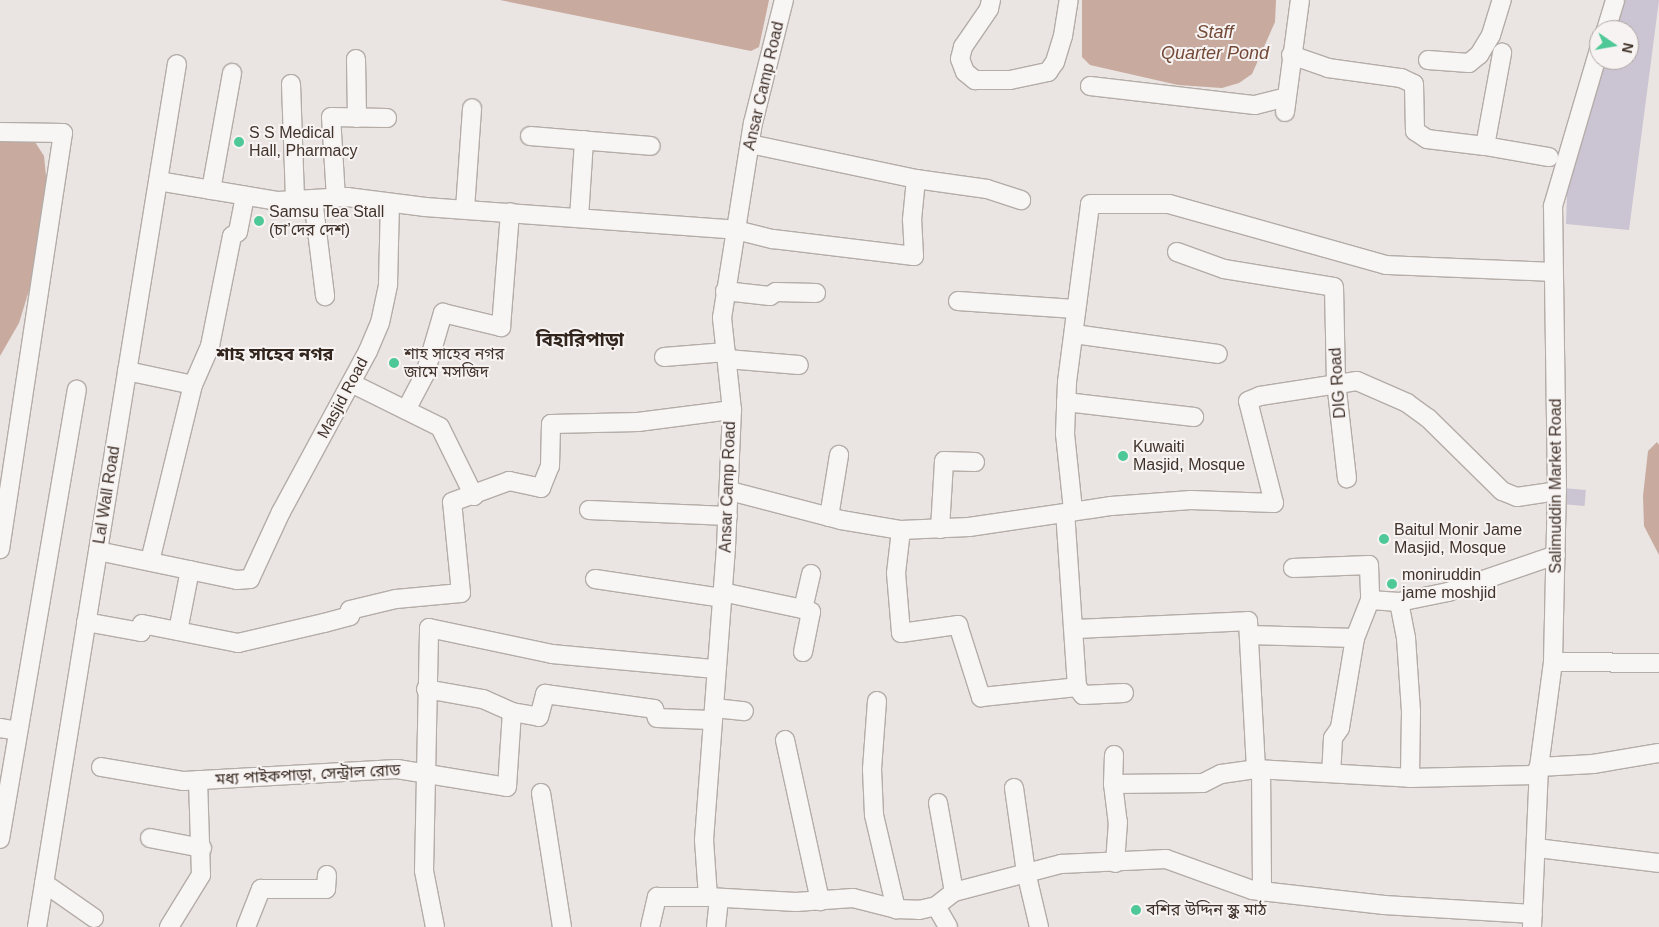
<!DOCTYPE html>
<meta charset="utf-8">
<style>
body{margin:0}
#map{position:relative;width:1659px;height:927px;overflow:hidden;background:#eae5e2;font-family:Helvetica,"Noto Sans Bengali",sans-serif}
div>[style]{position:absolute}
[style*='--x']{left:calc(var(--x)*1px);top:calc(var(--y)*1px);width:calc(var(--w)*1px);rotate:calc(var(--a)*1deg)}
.green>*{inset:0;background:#cbc4d3;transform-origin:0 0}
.water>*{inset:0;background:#c8aa9f}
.roads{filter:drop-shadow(1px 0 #b4aca7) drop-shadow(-1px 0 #b4aca7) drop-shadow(0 1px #b4aca7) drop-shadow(0 -1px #b4aca7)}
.minor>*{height:18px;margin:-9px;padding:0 9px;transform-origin:9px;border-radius:9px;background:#f8f6f5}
.dots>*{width:14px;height:14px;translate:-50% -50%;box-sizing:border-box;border:2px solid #f7f3f2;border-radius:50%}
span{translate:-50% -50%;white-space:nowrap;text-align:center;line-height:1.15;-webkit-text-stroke:4px #f7f3f2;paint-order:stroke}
.street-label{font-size:16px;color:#41332b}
.poi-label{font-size:16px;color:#41332b}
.left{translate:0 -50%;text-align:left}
.water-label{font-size:18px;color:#734937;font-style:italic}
.neighbourhood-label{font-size:18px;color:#32251d;font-weight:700}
.quarter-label{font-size:19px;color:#32251d;font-weight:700}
.north{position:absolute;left:1589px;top:20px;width:50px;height:50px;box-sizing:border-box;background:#f7f3f2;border:1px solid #aea6a2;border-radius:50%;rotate:102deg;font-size:14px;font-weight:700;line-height:20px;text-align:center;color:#41332b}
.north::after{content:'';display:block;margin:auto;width:18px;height:22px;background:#4ec896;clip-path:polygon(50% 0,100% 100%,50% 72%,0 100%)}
</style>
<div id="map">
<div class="green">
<i style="clip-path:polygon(1617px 0,1659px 0,1629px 230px,1566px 224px,1567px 194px,1601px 60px,1629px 60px,1629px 30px,1609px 30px)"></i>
<i style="left:1563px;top:488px;width:23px;height:16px;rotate:5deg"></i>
</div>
<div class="water">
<i style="clip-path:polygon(500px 0,769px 0,759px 47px,751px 51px)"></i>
<i style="clip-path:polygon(1082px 0,1276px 0,1275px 22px,1252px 74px,1239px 83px,1222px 88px,1178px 85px,1090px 65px,1082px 57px)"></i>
<i style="clip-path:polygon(0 142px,35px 142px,44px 156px,48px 197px,35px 271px,19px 323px,0 356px)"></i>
<i style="clip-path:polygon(1657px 442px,1659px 445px,1659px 555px,1644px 526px,1643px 496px,1648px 451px)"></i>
</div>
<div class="roads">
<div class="minor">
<i style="--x:991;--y:0;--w:9;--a:103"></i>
<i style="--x:989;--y:9;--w:46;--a:124.4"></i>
<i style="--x:963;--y:47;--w:12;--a:104"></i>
<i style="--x:960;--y:59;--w:14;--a:69"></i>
<i style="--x:965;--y:72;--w:13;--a:39"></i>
<i style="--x:975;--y:80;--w:35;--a:0"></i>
<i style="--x:1010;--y:80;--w:39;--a:-12"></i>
<i style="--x:1048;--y:72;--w:12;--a:-55"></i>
<i style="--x:1055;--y:62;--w:27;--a:-73"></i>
<i style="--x:1063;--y:36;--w:36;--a:-81"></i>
<i style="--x:1606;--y:30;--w:31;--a:-73"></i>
<i style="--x:1291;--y:55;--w:39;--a:19"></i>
<i style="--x:1328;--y:68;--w:74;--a:7.8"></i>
<i style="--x:1401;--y:78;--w:14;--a:25"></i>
<i style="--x:1414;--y:84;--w:47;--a:88.8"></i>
<i style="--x:1415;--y:131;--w:14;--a:34"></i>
<i style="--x:1427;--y:139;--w:58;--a:6.9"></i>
<i style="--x:1485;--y:146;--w:95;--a:-79.6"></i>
<i style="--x:356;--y:59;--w:59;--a:89"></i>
<i style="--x:1428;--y:60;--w:41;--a:4.2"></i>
<i style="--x:1469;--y:63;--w:13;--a:-39"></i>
<i style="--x:1479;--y:55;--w:23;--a:-59"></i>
<i style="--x:1491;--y:35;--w:37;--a:-73"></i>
<i style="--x:291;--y:84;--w:116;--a:88"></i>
<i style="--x:1090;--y:86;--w:166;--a:6.6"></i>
<i style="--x:1255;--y:105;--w:32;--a:-14"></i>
<i style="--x:1285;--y:112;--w:113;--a:-82.4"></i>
<i style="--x:0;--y:132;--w:63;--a:0.9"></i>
<i style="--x:63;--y:133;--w:421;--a:98.6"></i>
<i style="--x:530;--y:136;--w:121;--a:4.7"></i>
<i style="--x:750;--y:144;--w:170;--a:11.9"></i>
<i style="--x:916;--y:179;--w:72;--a:8"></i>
<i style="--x:987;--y:189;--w:36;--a:18"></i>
<i style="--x:1485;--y:146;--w:65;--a:9.8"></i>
<i style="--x:158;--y:181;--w:122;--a:9.5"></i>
<i style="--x:278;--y:201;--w:69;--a:-3.3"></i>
<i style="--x:347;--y:197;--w:79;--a:7.3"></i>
<i style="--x:425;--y:207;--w:312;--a:4.2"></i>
<i style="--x:736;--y:230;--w:38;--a:14"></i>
<i style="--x:773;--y:239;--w:142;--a:6.9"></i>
<i style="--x:914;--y:256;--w:36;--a:-93"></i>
<i style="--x:912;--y:220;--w:41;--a:-84.4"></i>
<i style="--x:211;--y:190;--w:119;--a:-79.8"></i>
<i style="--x:336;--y:198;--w:81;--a:-93.5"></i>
<i style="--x:331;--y:117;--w:56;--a:1"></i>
<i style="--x:313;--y:199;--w:98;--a:82.9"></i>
<i style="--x:465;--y:209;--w:101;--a:-86"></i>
<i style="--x:579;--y:218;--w:78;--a:-86.3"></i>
<i style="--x:1177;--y:252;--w:50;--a:19.9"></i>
<i style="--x:1224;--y:269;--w:111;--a:9.3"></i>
<i style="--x:1334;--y:287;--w:95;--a:88.8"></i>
<i style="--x:1336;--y:382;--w:97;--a:83.5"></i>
<i style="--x:725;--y:291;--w:45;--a:6.3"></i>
<i style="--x:770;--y:296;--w:7;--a:-34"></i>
<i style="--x:776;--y:292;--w:40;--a:1.4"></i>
<i style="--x:958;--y:301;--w:117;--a:3.9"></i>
<i style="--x:1074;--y:334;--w:145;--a:7.9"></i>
<i style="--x:664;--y:357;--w:62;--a:-4.6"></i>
<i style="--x:727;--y:359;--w:72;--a:4.8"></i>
<i style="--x:127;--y:371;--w:67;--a:12"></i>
<i style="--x:351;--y:383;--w:99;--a:26.3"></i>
<i style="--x:440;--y:427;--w:77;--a:63.8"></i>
<i style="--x:1066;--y:402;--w:129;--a:6.7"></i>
<i style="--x:406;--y:410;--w:41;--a:-62.2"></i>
<i style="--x:425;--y:374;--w:64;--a:-73.6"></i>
<i style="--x:443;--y:313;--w:60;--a:13.6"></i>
<i style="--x:501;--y:327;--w:115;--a:-85.5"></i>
<i style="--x:730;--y:491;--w:115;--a:14.6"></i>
<i style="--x:841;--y:520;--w:61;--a:9.5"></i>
<i style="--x:901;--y:530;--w:68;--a:-2.5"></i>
<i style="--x:969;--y:527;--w:144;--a:-8.4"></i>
<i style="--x:1111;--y:506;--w:80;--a:-4.3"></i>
<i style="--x:1191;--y:500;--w:83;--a:2.1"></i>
<i style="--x:1274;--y:503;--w:105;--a:-104.3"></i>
<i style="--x:1248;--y:401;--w:13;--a:-23"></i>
<i style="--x:1260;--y:396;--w:98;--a:-8.8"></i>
<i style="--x:1357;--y:381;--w:55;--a:23.7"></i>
<i style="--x:1407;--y:403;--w:26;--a:36"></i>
<i style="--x:1428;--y:418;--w:104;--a:44.6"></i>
<i style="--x:1502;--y:491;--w:16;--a:22"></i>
<i style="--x:1517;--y:497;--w:40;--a:-8.5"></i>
<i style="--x:589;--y:510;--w:139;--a:2.5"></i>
<i style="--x:1073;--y:510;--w:76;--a:-96"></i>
<i style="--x:1065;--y:434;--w:52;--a:-87.8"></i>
<i style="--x:1067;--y:382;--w:179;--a:-82.6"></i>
<i style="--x:1090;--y:204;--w:79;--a:0"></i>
<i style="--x:1169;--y:204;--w:225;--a:15.7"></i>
<i style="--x:1386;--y:265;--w:166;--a:2.4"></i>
<i style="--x:829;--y:517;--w:63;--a:-80.8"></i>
<i style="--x:940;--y:529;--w:68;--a:-86.6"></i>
<i style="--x:944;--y:461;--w:31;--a:2"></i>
<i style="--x:901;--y:530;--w:43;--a:96.6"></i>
<i style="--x:896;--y:573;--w:60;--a:85.2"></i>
<i style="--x:901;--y:633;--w:58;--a:-8"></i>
<i style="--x:958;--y:625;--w:76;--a:72.3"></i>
<i style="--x:981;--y:697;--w:97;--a:-5.9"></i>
<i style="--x:1077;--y:687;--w:174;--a:-93.9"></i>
<i style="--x:98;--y:551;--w:142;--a:11.8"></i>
<i style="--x:237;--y:580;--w:13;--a:-4"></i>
<i style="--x:250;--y:579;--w:74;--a:-65.2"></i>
<i style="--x:281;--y:512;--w:183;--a:-61.6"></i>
<i style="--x:368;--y:351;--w:30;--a:-67"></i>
<i style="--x:380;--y:323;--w:40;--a:-78"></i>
<i style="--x:388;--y:284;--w:81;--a:-88.6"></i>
<i style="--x:150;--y:561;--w:181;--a:-76.3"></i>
<i style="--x:193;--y:385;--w:43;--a:-66.4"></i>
<i style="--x:210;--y:346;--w:112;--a:-78.7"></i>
<i style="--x:232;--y:236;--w:7;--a:-34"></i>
<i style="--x:238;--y:232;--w:37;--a:-79"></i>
<i style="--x:1293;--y:568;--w:76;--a:-2.3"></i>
<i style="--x:1369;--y:565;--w:35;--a:88"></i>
<i style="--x:1370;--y:600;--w:41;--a:111.5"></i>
<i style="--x:1355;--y:638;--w:91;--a:99.5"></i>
<i style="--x:1340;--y:728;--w:12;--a:125"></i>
<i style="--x:1333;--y:738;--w:35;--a:93"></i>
<i style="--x:595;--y:579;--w:128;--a:8.5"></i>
<i style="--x:722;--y:592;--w:83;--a:11.9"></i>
<i style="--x:1370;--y:600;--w:29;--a:4"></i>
<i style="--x:1399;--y:602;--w:50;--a:-11.5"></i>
<i style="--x:1448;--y:592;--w:114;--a:-18.9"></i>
<i style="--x:1399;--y:602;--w:37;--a:79"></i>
<i style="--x:1406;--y:638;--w:74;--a:86.1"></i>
<i style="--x:1411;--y:712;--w:66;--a:90.9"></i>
<i style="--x:86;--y:622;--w:56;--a:10.3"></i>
<i style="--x:141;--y:632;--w:8;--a:-83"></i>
<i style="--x:142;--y:624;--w:98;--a:11.2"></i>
<i style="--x:238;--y:643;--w:88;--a:-13.1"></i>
<i style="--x:324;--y:623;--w:27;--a:-15"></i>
<i style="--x:350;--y:616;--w:6;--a:-90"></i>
<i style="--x:350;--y:610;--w:47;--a:-13.4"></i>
<i style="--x:396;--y:599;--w:65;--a:-5.3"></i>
<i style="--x:461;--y:593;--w:91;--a:-95.6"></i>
<i style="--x:452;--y:502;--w:61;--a:-20.2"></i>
<i style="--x:509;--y:481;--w:33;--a:12"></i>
<i style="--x:541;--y:488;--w:24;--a:-68"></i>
<i style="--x:550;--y:466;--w:42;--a:-88.6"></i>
<i style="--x:551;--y:424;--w:87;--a:-1.3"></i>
<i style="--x:638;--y:422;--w:95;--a:-7.3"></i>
<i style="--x:1074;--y:629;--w:174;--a:-2.6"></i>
<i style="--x:1248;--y:621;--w:148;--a:86.9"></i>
<i style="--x:178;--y:631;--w:62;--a:-78.9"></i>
<i style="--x:1249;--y:635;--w:106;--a:1.6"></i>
<i style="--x:803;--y:652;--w:41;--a:-78.7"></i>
<i style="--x:811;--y:612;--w:9;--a:-159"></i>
<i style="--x:803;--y:609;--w:36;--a:-77"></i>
<i style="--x:1553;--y:662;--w:105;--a:0.5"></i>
<i style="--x:1077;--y:687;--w:10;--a:53"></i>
<i style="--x:1083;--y:695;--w:41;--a:-2.8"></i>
<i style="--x:426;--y:689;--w:58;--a:10"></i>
<i style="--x:483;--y:699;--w:32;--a:24"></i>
<i style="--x:512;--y:712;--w:27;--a:10"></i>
<i style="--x:539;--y:717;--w:24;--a:-75"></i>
<i style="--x:545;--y:694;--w:110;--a:7.8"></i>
<i style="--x:654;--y:709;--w:9;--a:72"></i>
<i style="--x:657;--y:718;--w:54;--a:2.1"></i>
<i style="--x:877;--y:701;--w:68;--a:94.2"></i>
<i style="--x:872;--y:769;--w:46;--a:87.5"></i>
<i style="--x:874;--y:815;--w:97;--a:76.8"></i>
<i style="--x:714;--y:708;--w:30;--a:6"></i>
<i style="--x:0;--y:728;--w:18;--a:9"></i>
<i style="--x:785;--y:740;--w:165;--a:77.7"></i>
<i style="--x:1114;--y:755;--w:29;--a:92"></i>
<i style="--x:1113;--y:784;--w:38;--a:83"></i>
<i style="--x:1118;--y:822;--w:41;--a:94.2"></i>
<i style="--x:101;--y:767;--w:84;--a:9.6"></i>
<i style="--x:184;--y:781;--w:213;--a:-3.2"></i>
<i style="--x:397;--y:769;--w:111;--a:9.3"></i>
<i style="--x:507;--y:787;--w:75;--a:-86.2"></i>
<i style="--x:1261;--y:769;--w:123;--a:89.5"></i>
<i style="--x:1113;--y:784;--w:90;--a:-0.6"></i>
<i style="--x:1203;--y:783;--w:20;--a:-27"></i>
<i style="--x:1221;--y:774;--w:35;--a:-8"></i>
<i style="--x:1256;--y:769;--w:154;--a:3.3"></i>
<i style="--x:1410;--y:778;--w:124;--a:-1.4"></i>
<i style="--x:1534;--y:775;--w:9;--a:-58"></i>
<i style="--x:1539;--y:767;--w:54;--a:-3.2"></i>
<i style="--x:1593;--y:764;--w:67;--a:-9.5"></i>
<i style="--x:1014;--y:788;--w:85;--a:81.9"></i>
<i style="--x:1026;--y:872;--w:57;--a:76.7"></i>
<i style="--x:541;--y:793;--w:136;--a:81.1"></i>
<i style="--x:938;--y:803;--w:90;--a:79.8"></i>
<i style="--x:150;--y:838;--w:53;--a:10.9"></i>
<i style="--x:0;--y:839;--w:456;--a:-80.3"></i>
<i style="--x:1537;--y:848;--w:123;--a:7"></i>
<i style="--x:44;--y:883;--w:61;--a:35"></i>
<i style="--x:708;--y:897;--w:88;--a:3.3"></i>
<i style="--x:796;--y:902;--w:57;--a:-4"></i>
<i style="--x:853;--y:898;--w:44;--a:14.3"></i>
<i style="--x:896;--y:909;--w:23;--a:2"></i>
<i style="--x:919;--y:910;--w:17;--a:-13"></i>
<i style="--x:936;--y:906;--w:23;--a:-38"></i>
<i style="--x:954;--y:892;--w:111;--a:-14.7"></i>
<i style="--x:1061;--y:864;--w:105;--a:-2.7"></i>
<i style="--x:1166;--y:859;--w:91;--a:19.8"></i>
<i style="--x:1252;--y:890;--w:133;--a:6.5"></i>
<i style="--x:1384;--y:905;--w:149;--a:3.5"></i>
<i style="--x:936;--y:906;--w:24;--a:60"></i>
<i style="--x:37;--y:927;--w:874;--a:-80.79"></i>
<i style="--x:169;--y:927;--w:61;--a:-58.4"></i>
<i style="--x:201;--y:875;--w:95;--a:-91.8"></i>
<i style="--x:246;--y:927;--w:41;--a:-68.5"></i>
<i style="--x:261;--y:889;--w:65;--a:0"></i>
<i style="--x:326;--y:889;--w:14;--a:-86"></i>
<i style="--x:435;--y:927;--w:57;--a:-101.1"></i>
<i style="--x:424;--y:871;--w:243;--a:-88.8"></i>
<i style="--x:429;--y:628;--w:126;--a:11.9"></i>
<i style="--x:552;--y:654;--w:164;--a:5.3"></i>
<i style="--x:650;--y:927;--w:31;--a:-77"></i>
<i style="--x:657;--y:897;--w:51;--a:0"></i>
<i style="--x:708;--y:897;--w:57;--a:-94"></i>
<i style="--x:704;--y:840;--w:294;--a:-85.7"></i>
<i style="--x:726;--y:547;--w:137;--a:-87.5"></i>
<i style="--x:732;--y:410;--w:93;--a:-96.2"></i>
<i style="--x:722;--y:318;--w:197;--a:-81"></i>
<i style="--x:753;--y:123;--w:127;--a:-75.9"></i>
<i style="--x:716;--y:927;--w:28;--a:-84"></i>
<i style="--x:1532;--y:927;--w:160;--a:-87.5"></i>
<i style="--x:1539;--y:767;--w:106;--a:-82.4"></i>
<i style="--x:1553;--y:662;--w:171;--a:-88.7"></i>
<i style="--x:1557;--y:491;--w:285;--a:-90.8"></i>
<i style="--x:1553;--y:206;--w:163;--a:-73.6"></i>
</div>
</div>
<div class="dots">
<i style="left:239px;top:142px;background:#4ec896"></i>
<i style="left:259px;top:221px;background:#4ec896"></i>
<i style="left:394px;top:363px;background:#4ec896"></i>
<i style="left:1123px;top:456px;background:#4ec896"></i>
<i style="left:1384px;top:539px;background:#4ec896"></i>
<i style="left:1392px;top:584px;background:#4ec896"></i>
<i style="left:1136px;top:910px;background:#4ec896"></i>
</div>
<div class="street-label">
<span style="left:764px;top:86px;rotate:-77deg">Ansar Camp Road</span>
<span style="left:1338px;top:383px;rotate:-94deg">DIG Road</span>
<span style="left:343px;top:398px;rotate:-62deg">Masjid Road</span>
<span style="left:1556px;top:486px;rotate:-90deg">Salimuddin Market Road</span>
<span style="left:728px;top:487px;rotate:-88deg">Ansar Camp Road</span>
<span style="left:107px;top:495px;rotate:-81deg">Lal Wall Road</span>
<span style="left:308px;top:775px;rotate:-3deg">মধ্য পাইকপাড়া, সেন্ট্রাল রোড</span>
</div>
<div class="poi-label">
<span class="left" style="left:249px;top:142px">S S Medical<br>Hall, Pharmacy</span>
<span class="left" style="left:269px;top:221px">Samsu Tea Stall<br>(চা’দের দেশ)</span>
<span class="left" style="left:404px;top:363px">শাহ সাহেব নগর<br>জামে মসজিদ</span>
<span class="left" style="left:1133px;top:456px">Kuwaiti<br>Masjid, Mosque</span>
<span class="left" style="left:1394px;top:539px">Baitul Monir Jame<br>Masjid, Mosque</span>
<span class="left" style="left:1402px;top:584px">moniruddin<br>jame moshjid</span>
<span class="left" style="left:1146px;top:910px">বশির উদ্দিন স্কুল মাঠ</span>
</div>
<div class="water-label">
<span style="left:1215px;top:43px">Staff<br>Quarter Pond</span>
</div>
<div class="neighbourhood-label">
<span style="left:275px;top:354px">শাহ সাহেব নগর</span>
</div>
<div class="quarter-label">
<span style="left:580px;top:340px">বিহারিপাড়া</span>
</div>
<div class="north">N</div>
</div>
